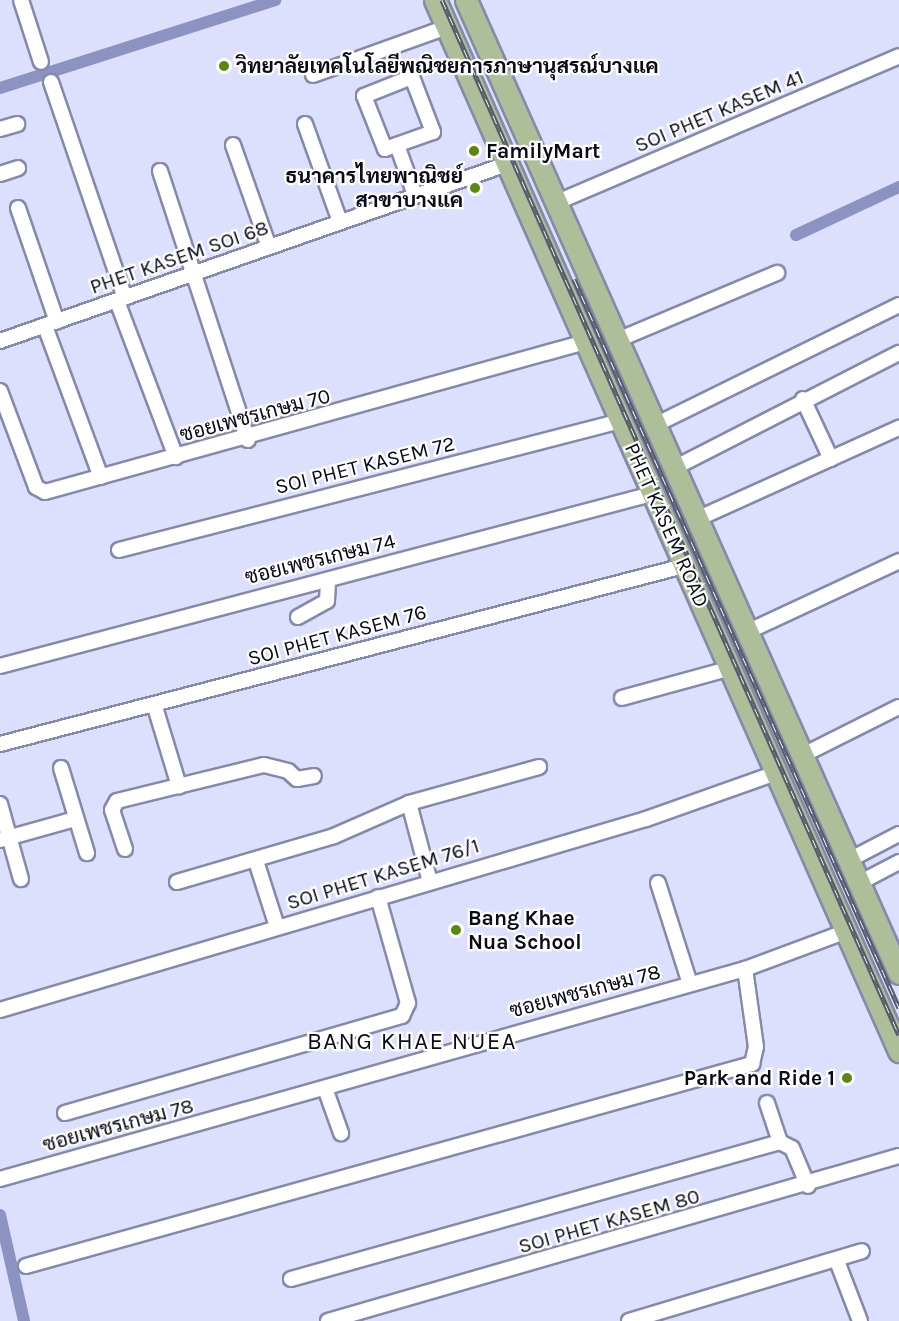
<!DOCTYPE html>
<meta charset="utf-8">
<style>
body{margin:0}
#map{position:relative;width:899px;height:1321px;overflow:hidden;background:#dce0fd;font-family:Karla,Sarabun,sans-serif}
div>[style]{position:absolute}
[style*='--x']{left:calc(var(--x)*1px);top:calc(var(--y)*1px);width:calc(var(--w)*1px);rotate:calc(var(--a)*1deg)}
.canal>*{height:12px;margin:-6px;padding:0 6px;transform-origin:6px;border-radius:6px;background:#8d93c1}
.roads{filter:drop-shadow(2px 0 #8589aa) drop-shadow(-2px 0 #8589aa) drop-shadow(0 2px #8589aa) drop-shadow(0 -2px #8589aa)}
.minor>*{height:14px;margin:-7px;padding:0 7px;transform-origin:7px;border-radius:7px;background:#fff}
.primary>*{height:21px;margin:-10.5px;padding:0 10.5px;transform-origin:10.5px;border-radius:10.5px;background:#adbe99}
.rail>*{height:5px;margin-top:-2.5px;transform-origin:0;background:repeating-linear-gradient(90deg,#fff 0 9px,#56586b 0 18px);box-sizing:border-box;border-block:2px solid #56586b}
.dots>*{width:16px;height:16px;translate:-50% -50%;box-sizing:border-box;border:3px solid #fff;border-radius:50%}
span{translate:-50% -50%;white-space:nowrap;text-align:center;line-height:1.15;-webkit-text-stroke:4.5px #fff;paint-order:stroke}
.poi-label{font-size:21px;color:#0a0b17;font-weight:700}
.left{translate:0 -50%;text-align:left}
.right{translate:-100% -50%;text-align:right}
.street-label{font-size:21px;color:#0a0b17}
.quarter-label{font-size:24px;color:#0a0b17;letter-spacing:1.5px}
</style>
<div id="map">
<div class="canal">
<i style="--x:0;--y:88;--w:289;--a:-17.7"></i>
<i style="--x:796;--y:235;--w:114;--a:-25"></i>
<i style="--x:0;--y:1215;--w:109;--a:77.2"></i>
</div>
<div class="roads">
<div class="minor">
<i style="--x:21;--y:0;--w:65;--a:72.1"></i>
<i style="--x:313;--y:75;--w:142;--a:-19.7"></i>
<i style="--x:412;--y:77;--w:59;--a:69.1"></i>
<i style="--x:433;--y:132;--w:51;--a:160.5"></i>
<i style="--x:385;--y:149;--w:57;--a:-111.6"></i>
<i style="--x:364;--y:96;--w:52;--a:-21.6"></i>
<i style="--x:51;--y:82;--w:228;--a:71.1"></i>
<i style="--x:305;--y:124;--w:104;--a:70.3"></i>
<i style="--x:0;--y:129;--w:18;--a:-16"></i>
<i style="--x:233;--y:145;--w:108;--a:70.6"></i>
<i style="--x:397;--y:145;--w:53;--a:70.2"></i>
<i style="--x:160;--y:171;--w:283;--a:71.9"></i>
<i style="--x:0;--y:174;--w:19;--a:-18"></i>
<i style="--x:555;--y:203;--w:374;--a:-23.1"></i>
<i style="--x:18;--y:208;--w:120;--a:71.1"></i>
<i style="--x:117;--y:301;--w:167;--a:69.3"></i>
<i style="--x:45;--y:326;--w:161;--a:69.7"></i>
<i style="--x:0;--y:341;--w:537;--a:-19.24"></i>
<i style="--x:615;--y:341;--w:176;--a:-22.8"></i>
<i style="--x:0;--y:391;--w:103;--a:69.4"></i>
<i style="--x:36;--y:487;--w:10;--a:29"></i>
<i style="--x:45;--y:492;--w:560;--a:-15.52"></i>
<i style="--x:803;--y:399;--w:66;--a:65"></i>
<i style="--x:655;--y:425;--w:272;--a:-26.2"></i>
<i style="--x:674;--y:468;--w:253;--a:-27.1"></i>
<i style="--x:697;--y:519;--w:222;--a:-24.3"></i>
<i style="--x:119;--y:550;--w:518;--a:-14.41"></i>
<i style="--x:298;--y:617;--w:33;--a:-29"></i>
<i style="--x:327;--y:601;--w:21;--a:-87"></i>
<i style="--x:747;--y:632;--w:168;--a:-25"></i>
<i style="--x:0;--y:666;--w:674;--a:-14.78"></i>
<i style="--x:622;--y:698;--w:113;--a:-15.4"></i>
<i style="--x:155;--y:707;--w:83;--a:73.1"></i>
<i style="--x:0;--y:744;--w:707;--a:-14.59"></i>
<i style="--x:803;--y:755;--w:107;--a:-26.6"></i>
<i style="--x:61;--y:768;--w:89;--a:73"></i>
<i style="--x:409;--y:803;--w:82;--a:75.1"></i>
<i style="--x:0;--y:804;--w:78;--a:74.4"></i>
<i style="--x:0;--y:840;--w:78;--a:-15.6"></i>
<i style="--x:125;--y:849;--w:41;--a:-108.4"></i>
<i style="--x:112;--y:810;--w:10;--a:-61"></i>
<i style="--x:117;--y:801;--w:151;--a:-13.8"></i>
<i style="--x:264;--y:765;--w:25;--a:14"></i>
<i style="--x:288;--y:771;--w:12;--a:42"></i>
<i style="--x:297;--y:779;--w:17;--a:-10"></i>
<i style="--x:849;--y:860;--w:56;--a:-27.5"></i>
<i style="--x:256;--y:861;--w:69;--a:72.3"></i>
<i style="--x:177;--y:882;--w:164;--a:-16.3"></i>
<i style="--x:334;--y:836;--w:82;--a:-23.7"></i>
<i style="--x:409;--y:803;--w:135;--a:-15.5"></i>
<i style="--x:658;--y:883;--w:106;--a:72.4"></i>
<i style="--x:859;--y:883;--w:45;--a:-27.7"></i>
<i style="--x:0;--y:1010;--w:674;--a:-16.47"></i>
<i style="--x:646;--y:819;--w:138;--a:-19.5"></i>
<i style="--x:326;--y:1091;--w:45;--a:70.3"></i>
<i style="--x:767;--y:1103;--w:41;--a:71.6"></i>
<i style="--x:65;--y:1113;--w:351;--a:-16.1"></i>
<i style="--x:402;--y:1016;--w:14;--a:-65"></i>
<i style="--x:408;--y:1003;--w:110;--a:-105.8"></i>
<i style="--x:0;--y:1179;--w:774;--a:-15.74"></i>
<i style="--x:745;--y:969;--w:109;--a:-20.4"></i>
<i style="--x:837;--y:1261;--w:64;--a:69"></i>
<i style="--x:26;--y:1266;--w:754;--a:-15.55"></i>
<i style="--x:752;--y:1064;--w:17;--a:-77"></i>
<i style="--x:756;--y:1047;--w:79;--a:-98"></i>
<i style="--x:291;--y:1279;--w:508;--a:-15.65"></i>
<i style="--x:780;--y:1142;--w:13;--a:27"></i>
<i style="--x:792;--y:1148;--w:41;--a:67.2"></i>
<i style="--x:328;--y:1321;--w:594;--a:-16.12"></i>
<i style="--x:629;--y:1321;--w:243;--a:-16.7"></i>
</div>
<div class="primary">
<i style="--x:435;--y:0;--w:1149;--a:66.18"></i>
<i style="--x:466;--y:0;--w:1065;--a:66.01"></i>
</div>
</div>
<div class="rail">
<i style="--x:442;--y:0;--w:1131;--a:66.18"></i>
<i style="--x:574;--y:279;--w:798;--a:65.97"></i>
</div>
<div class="dots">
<i style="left:224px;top:66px;background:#5d8611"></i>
<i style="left:474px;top:151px;background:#5d8611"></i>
<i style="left:475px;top:188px;background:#5d8611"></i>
<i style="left:456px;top:930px;background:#5d8611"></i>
<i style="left:847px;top:1078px;background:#5d8611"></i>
</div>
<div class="poi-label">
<span class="left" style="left:236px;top:66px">วิทยาลัยเทคโนโลยีพณิชยการภาษานุสรณ์บางแค</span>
<span class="left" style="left:486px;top:151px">FamilyMart</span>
<span class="right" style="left:463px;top:188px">ธนาคารไทยพาณิชย์<br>สาขาบางแค</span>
<span class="left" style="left:468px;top:930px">Bang Khae<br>Nua School</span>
<span class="right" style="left:835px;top:1078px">Park and Ride 1</span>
</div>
<div class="street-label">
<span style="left:719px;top:111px;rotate:-23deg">SOI PHET KASEM 41</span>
<span style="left:179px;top:257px;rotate:-19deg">PHET KASEM SOI 68</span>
<span style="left:255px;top:415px;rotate:-15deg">ซอยเพชรเกษม 70</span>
<span style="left:365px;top:465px;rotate:-14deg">SOI PHET KASEM 72</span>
<span style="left:667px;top:525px;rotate:66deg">PHET KASEM ROAD</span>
<span style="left:320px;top:559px;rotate:-14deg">ซอยเพชรเกษม 74</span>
<span style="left:337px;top:635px;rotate:-15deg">SOI PHET KASEM 76</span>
<span style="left:383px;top:874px;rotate:-17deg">SOI PHET KASEM 76/1</span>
<span style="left:585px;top:991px;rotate:-15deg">ซอยเพชรเกษม 78</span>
<span style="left:118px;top:1125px;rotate:-15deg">ซอยเพชรเกษม 78</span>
<span style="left:609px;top:1221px;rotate:-16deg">SOI PHET KASEM 80</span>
</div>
<div class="quarter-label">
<span style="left:412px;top:1042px">BANG KHAE NUEA</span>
</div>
</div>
